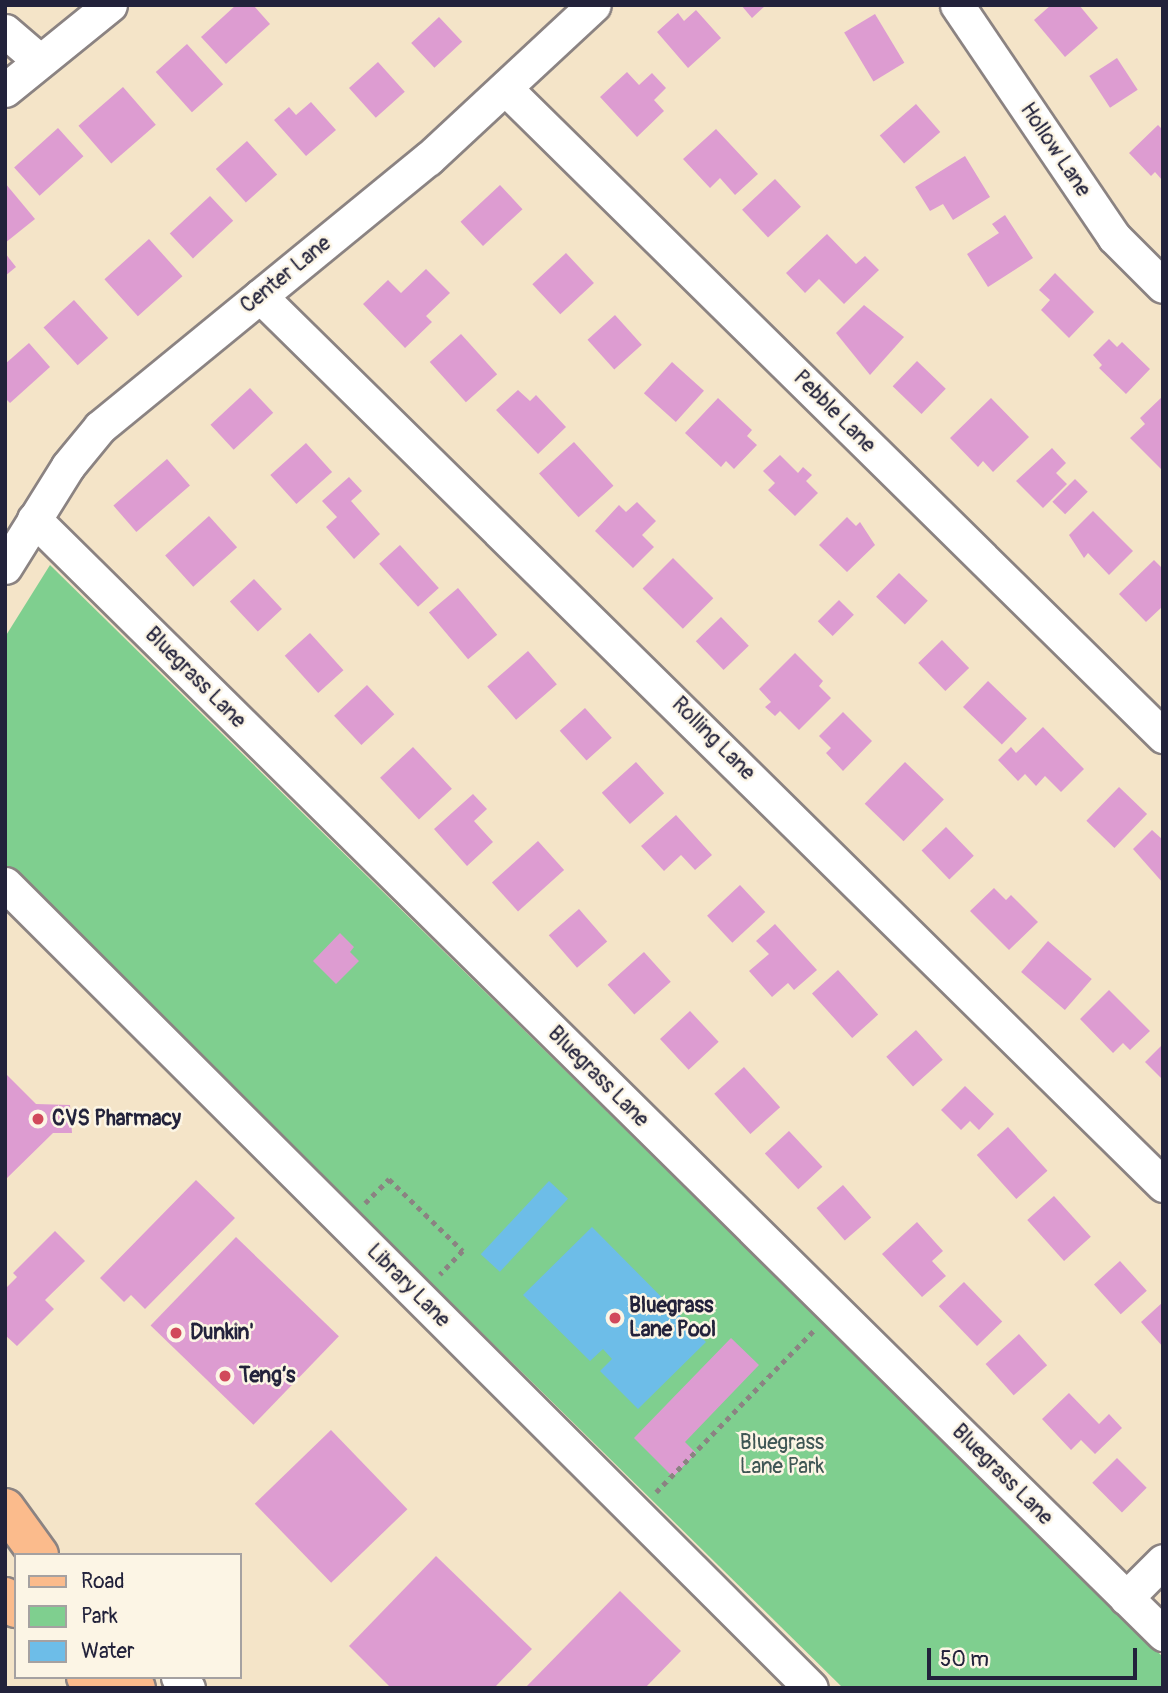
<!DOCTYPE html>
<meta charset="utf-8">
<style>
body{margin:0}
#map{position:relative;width:1168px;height:1693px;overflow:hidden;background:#f4e4c8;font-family:Pangolin,sans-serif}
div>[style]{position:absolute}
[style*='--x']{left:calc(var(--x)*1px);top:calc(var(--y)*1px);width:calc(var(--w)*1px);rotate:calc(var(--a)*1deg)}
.green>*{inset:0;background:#7fcf8f}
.water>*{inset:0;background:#6dbde8;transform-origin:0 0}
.building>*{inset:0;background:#dd9cd1;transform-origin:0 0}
.path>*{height:4.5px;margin-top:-2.25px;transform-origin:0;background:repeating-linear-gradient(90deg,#8b8382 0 5px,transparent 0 10px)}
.roads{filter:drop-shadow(2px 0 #8b8382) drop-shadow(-2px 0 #8b8382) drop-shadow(0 2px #8b8382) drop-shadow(0 -2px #8b8382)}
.minor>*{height:33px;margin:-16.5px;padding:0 16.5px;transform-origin:16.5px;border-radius:16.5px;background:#fff}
.major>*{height:38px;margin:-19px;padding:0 19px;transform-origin:19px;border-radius:19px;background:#fbbb8c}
.dots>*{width:19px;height:19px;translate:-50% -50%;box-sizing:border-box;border:4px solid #fcf5e5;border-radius:50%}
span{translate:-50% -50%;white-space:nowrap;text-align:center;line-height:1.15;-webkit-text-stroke:5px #fcf5e5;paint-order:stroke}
.street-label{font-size:21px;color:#22223b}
.poi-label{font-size:21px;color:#22223b;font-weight:700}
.left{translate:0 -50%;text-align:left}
.park-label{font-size:21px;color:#3e5654}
.frame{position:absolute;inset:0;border:7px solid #22223b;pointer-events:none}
.legend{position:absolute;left:14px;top:1553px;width:228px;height:126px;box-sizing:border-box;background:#fcf5e5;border:2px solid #a5a1a1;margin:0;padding:9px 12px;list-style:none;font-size:21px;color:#22223b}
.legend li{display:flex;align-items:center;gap:14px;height:35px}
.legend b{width:35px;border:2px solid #a5a1a1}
.scale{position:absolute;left:927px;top:1648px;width:210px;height:32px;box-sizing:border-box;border:4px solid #22223b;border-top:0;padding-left:9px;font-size:21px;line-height:24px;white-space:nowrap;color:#22223b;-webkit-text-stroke:5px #fcf5e5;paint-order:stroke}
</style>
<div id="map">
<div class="green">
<i style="clip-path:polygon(50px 565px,1163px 1657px,1163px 1688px,843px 1688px,5px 864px,5px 637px)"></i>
</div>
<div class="water">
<i style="left:549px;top:1181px;width:26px;height:100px;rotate:43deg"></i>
<i style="clip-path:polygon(592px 1227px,706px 1342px,638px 1409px,600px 1371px,612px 1359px,603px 1349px,590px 1361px,523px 1295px)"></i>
</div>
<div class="building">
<i style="clip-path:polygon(236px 5px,253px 5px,270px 24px,226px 64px,201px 37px)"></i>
<i style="clip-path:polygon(741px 5px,766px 5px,752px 18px)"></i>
<i style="clip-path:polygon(1051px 5px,1079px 5px,1098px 28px,1065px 57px,1034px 20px)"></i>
<i style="clip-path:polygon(696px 10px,721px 38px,688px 68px,657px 32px,678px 13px,684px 21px)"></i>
<i style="left:875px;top:14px;width:57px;height:36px;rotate:59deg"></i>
<i style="left:439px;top:17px;width:34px;height:38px;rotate:47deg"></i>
<i style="left:187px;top:44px;width:54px;height:42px;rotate:48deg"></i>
<i style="left:1117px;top:58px;width:38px;height:33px;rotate:57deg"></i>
<i style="left:378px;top:62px;width:40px;height:39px;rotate:48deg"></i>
<i style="clip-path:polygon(627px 72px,639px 85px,652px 73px,666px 88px,654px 100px,664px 111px,637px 137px,600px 97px)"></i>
<i style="left:123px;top:87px;width:50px;height:59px;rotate:49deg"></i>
<i style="clip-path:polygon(311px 102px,336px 130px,306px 156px,274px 120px,289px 107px,296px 115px)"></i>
<i style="left:916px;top:104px;width:37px;height:48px;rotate:49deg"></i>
<i style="clip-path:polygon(1158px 125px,1163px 130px,1163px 181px,1155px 172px,1151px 176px,1129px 153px)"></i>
<i style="left:58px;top:128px;width:38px;height:59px;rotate:48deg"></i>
<i style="clip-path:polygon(716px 129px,758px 174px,735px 195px,720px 178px,710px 188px,683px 159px)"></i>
<i style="left:247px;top:141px;width:45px;height:42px;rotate:48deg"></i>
<i style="clip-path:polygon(965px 156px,990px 197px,953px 220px,943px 204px,930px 211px,915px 187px)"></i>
<i style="left:775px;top:179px;width:38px;height:45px;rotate:47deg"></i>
<i style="clip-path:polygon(5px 183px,35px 219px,5px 243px)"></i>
<i style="left:500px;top:185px;width:33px;height:54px;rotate:47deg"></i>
<i style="left:210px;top:196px;width:34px;height:55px;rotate:47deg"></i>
<i style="clip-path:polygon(1005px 215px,1033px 258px,988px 287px,967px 254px,999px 233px,992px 224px)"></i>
<i style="clip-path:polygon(827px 234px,856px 264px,865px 256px,879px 270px,844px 304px,819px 279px,805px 293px,786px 273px)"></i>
<i style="left:149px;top:239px;width:50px;height:60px;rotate:48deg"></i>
<i style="clip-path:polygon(5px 253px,16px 267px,5px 276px)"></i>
<i style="left:566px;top:253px;width:41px;height:46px;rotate:47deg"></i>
<i style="clip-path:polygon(426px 269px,450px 293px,426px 316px,432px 322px,405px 348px,363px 304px,388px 280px,401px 293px)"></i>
<i style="clip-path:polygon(1055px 273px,1094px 312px,1069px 338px,1041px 310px,1050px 300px,1039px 290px)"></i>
<i style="left:74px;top:300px;width:51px;height:41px;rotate:48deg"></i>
<i style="clip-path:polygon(864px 305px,904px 337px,870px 375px,836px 333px)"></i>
<i style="left:615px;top:315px;width:40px;height:37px;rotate:48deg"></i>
<i style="left:461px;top:334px;width:54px;height:42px;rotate:48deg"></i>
<i style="clip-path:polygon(1109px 339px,1117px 347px,1122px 342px,1150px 369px,1126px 394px,1099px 368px,1102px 365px,1093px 355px)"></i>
<i style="clip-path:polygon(29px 343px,50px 367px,10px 403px,5px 398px,5px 364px)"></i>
<i style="left:917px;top:361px;width:40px;height:35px;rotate:44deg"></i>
<i style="left:672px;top:362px;width:43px;height:42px;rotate:42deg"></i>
<i style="left:250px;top:388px;width:34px;height:54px;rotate:47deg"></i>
<i style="clip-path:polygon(518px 390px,530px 401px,536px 395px,566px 427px,538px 454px,496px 410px)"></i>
<i style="clip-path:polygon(1163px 396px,1163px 468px,1161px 469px,1130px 438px,1145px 424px,1140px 418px)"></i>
<i style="clip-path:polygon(718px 398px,752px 430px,747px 436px,757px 445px,734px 469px,726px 461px,721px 467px,685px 433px)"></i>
<i style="clip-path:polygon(991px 398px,1029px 437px,993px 472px,983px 461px,978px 467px,950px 438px)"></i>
<i style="left:574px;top:442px;width:59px;height:47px;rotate:48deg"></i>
<i style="left:306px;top:443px;width:39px;height:48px;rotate:48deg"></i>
<i style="clip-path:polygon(1052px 448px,1066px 463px,1056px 473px,1067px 484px,1043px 508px,1016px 481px)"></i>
<i style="clip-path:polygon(780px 455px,798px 473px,803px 467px,812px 475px,806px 481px,818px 493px,795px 516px,768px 490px,775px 483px,763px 471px)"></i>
<i style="left:167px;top:459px;width:35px;height:71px;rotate:49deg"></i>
<i style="clip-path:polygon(349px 477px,362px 491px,351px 501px,380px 534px,354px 559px,326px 527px,337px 517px,322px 501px)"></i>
<i style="left:1075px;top:479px;width:18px;height:32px;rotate:45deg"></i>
<i style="clip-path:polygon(637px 502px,656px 521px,642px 535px,654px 547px,633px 568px,595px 531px,619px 505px,626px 512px)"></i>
<i style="clip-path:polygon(1093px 511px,1133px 551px,1109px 575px,1088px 553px,1084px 558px,1069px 535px)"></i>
<i style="left:209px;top:516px;width:42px;height:59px;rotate:48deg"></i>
<i style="clip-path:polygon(847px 517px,856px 526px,860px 522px,875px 545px,847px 572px,819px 545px)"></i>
<i style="left:400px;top:545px;width:58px;height:28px;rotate:48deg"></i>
<i style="left:673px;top:558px;width:57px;height:43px;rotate:45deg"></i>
<i style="clip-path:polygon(1154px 560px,1163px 569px,1163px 606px,1146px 622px,1119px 594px)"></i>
<i style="left:899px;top:573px;width:40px;height:33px;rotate:44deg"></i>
<i style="left:254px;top:579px;width:41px;height:33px;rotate:47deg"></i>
<i style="left:458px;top:588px;width:61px;height:38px;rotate:50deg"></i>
<i style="left:839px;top:600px;width:21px;height:30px;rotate:45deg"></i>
<i style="left:721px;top:617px;width:40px;height:35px;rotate:46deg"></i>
<i style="left:310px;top:633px;width:50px;height:34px;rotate:48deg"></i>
<i style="left:942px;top:640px;width:39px;height:33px;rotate:46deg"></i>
<i style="left:528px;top:651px;width:44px;height:54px;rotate:49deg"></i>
<i style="clip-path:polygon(795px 653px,823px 681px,819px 686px,831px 698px,799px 730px,780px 711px,775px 716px,765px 707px,771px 702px,759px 689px)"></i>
<i style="left:988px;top:681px;width:54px;height:36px;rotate:44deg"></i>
<i style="left:367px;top:685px;width:40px;height:45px;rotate:47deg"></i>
<i style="left:585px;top:708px;width:40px;height:34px;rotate:48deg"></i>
<i style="clip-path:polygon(843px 712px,872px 741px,843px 771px,826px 753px,831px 748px,819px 736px)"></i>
<i style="clip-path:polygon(1043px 727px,1084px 769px,1061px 792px,1045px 776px,1036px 786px,1025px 774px,1018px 781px,998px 760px,1011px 747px,1016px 753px)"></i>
<i style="left:413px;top:747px;width:57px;height:45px;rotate:47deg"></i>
<i style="left:636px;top:762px;width:42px;height:46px;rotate:48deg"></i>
<i style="left:905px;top:762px;width:54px;height:58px;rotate:44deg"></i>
<i style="left:1119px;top:787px;width:39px;height:47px;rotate:44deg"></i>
<i style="clip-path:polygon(473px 794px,487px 809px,474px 821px,493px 842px,467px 866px,434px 829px)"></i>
<i style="clip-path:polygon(676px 815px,712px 855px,695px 870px,681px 855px,664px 871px,641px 846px)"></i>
<i style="left:946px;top:827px;width:40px;height:34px;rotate:46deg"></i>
<i style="clip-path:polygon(1152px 830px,1163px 840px,1163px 883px,1133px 849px)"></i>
<i style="left:538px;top:841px;width:39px;height:62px;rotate:48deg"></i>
<i style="left:740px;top:885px;width:37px;height:45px;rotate:47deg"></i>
<i style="clip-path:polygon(994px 888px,1006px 900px,1011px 895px,1038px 922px,1009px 950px,970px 911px)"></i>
<i style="left:579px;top:909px;width:43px;height:40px;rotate:49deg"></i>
<i style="clip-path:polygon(775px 924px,817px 970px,794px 990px,788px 983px,772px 997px,749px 971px,769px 954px,756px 941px)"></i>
<i style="clip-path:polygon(340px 933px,354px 947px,350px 952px,359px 961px,336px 984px,313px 961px)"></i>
<i style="left:1048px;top:941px;width:58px;height:41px;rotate:41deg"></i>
<i style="left:644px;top:952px;width:40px;height:49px;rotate:48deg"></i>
<i style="left:838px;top:970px;width:60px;height:35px;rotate:48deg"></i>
<i style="clip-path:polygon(1109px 990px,1150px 1031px,1130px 1050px,1123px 1043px,1113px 1053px,1080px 1019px)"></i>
<i style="left:690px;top:1011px;width:42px;height:41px;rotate:47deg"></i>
<i style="left:916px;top:1030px;width:40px;height:40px;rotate:48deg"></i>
<i style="clip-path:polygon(1163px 1044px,1163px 1080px,1145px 1062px)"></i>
<i style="left:744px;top:1067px;width:54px;height:40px;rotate:48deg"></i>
<i style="clip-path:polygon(5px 1073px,36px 1104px,70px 1105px,72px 1133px,53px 1133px,5px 1180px)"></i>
<i style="clip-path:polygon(965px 1086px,994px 1114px,979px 1130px,970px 1121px,961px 1130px,941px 1110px)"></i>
<i style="left:1008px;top:1127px;width:59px;height:42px;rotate:48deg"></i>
<i style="left:789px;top:1131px;width:49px;height:33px;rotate:47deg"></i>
<i style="clip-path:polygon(196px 1180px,235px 1218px,145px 1309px,131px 1295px,124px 1302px,100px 1278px)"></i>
<i style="left:843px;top:1185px;width:43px;height:35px;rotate:49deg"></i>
<i style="left:1054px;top:1196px;width:55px;height:36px;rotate:48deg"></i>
<i style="clip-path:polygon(917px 1222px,943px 1251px,932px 1261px,946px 1276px,922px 1297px,882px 1254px)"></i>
<i style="clip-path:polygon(55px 1231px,85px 1261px,45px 1300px,54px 1309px,17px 1346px,5px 1335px,5px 1289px,17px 1277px,13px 1273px)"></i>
<i style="left:236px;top:1237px;width:143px;height:123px;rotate:44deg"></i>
<i style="left:1120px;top:1261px;width:40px;height:35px;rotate:48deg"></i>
<i style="left:964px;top:1282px;width:55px;height:35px;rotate:46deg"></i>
<i style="clip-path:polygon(1163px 1302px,1163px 1347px,1141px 1322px)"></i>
<i style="left:1019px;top:1334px;width:42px;height:45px;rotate:48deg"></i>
<i style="clip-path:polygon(731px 1338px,759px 1365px,685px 1442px,696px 1453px,673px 1477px,634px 1438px)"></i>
<i style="clip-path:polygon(1069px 1393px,1099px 1424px,1109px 1414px,1122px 1428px,1095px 1454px,1081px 1440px,1071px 1450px,1042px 1419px)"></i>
<i style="left:331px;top:1430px;width:110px;height:106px;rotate:46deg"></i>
<i style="left:1117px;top:1458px;width:42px;height:35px;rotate:45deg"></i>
<i style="clip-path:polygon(436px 1556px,532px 1649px,494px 1688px,391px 1688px,349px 1646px)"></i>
<i style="clip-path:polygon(620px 1591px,681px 1651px,645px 1688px,525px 1688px)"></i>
</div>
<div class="path">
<i style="--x:365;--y:1203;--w:34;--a:-45"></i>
<i style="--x:389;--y:1179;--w:103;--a:44.2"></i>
<i style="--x:463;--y:1251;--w:33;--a:134"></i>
<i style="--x:656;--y:1492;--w:225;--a:-45.7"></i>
</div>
<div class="roads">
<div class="minor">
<i style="--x:957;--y:5;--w:280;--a:55.9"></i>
<i style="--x:1114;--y:237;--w:69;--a:45"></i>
<i style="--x:5;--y:31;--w:46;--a:40.6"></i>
<i style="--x:505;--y:88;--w:924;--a:44.56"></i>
<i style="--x:5;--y:90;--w:135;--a:-39"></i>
<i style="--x:260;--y:296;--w:1267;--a:44.55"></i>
<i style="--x:34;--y:519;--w:1587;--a:44.64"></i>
<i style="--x:5;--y:567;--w:119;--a:-58"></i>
<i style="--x:68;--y:466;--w:50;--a:-50.6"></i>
<i style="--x:100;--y:427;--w:424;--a:-39.3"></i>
<i style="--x:428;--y:159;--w:226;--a:-42.9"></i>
<i style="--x:5;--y:884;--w:1138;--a:44.93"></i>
<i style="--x:1126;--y:1598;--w:52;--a:-45"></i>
<i style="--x:178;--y:1677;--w:15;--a:48"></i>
</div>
<div class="major">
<i style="--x:5;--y:1508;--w:58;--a:54.1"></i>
<i style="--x:5;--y:1597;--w:16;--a:45"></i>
<i style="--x:86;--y:1677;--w:16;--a:45"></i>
<i style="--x:129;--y:1677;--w:13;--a:58"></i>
</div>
</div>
<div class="dots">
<i style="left:38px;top:1119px;background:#d1495b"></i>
<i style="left:615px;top:1318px;background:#d1495b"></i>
<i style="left:176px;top:1333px;background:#d1495b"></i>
<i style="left:225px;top:1376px;background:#d1495b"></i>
</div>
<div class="street-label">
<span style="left:1055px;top:150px;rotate:56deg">Hollow Lane</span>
<span style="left:286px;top:275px;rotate:-39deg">Center Lane</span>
<span style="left:834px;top:412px;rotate:45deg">Pebble Lane</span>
<span style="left:195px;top:678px;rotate:45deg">Bluegrass Lane</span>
<span style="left:713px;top:739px;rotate:45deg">Rolling Lane</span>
<span style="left:598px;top:1077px;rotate:45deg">Bluegrass Lane</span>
<span style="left:408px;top:1286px;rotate:45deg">Library Lane</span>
<span style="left:1002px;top:1475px;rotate:45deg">Bluegrass Lane</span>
</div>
<div class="poi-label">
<span class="left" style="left:52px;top:1119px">CVS Pharmacy</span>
<span class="left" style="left:629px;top:1318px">Bluegrass<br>Lane Pool</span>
<span class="left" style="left:190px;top:1333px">Dunkin'</span>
<span class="left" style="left:239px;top:1376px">Teng’s</span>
</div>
<div class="park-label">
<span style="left:782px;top:1455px">Bluegrass<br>Lane Park</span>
</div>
<div class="frame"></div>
<ul class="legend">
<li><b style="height:9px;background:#fbbb8c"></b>Road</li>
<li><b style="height:19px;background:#7fcf8f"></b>Park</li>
<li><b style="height:19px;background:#6dbde8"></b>Water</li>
</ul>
<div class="scale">50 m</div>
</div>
